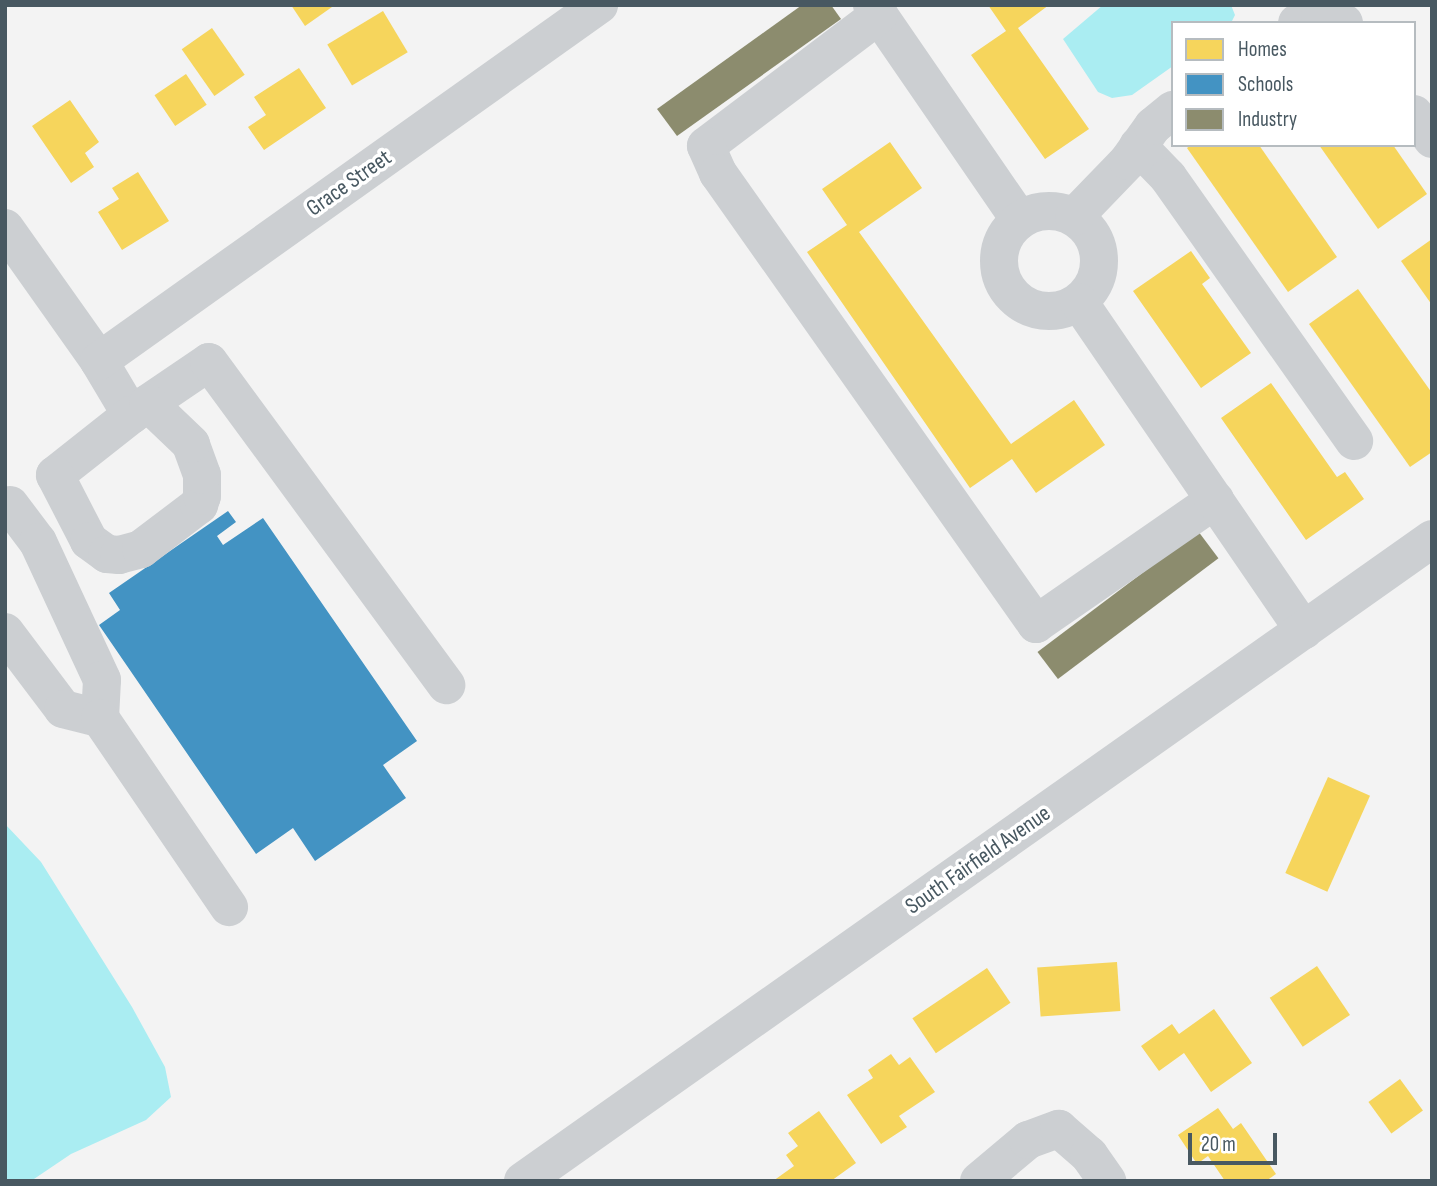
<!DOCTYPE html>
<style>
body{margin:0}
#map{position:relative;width:1437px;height:1186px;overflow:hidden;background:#f3f3f3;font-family:"Sofia Sans Condensed",sans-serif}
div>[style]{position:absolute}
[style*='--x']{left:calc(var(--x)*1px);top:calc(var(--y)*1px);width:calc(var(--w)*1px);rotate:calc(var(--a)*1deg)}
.water>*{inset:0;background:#aaedf2}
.homes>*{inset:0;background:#f6d55c;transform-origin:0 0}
.schools>*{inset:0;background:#4393c3}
.industry>*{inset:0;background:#8c8c6e;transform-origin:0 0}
.minor>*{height:38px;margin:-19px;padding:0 19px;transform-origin:19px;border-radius:19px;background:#cccfd2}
.minor>.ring{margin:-19px;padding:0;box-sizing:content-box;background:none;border:38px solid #cccfd2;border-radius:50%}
span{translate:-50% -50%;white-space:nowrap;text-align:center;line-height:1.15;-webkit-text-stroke:7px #fff;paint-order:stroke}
.street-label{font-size:23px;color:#485861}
.frame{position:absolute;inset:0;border:7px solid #485861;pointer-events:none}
.legend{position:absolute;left:1171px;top:21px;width:245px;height:126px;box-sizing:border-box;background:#fff;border:2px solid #b6bcc0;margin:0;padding:9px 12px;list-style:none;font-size:21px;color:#485861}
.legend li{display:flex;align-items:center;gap:14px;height:35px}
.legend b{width:35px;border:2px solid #b6bcc0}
.scale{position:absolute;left:1188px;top:1133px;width:89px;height:32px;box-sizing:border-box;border:4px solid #485861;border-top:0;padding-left:9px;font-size:21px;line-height:24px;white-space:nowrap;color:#485861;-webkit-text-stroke:5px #fff;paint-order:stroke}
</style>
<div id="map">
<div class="water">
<i style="clip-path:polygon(1103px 5px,1231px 5px,1235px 15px,1231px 23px,1173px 23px,1173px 66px,1132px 95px,1112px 98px,1098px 92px,1063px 39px)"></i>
<i style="clip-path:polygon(5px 824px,41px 862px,132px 1007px,165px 1067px,171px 1097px,146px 1120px,71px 1154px,31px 1181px,5px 1181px)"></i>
</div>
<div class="homes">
<i style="clip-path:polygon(291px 5px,330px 5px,332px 7px,305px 26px)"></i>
<i style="clip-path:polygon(988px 5px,1049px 5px,1018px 28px,1089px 129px,1045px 159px,971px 55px,1006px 31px)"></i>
<i style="left:383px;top:11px;width:48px;height:65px;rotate:59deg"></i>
<i style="left:212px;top:28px;width:57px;height:37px;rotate:55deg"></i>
<i style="clip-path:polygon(299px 68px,326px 108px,264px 150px,248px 127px,266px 115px,254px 97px)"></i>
<i style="left:186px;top:74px;width:37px;height:38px;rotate:56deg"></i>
<i style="clip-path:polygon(70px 100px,99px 142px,85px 153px,94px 167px,71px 183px,32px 126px)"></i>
<i style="clip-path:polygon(890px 142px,922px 188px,859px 232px,898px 286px,1011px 444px,1074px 400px,1105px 445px,1036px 493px,1012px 459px,970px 488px,807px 252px,847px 225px,822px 189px)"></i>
<i style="clip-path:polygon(1191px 145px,1259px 145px,1337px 257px,1288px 292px,1187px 148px)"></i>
<i style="clip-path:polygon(1319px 145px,1393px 145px,1427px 194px,1378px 229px)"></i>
<i style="clip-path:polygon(138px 172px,169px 221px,122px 250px,98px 212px,119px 199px,112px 188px)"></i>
<i style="clip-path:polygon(1432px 239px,1432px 305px,1401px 261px)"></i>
<i style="clip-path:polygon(1191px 251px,1210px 278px,1202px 284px,1251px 353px,1201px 388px,1133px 291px)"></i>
<i style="clip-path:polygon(1358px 289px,1432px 393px,1432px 452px,1410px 467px,1309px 324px)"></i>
<i style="clip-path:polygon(1271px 383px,1337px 477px,1345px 472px,1364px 499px,1306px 540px,1221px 418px)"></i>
<i style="left:1328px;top:777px;width:46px;height:105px;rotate:24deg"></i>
<i style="left:1117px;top:962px;width:49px;height:80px;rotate:86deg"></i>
<i style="left:1317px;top:966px;width:59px;height:57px;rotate:56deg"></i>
<i style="left:987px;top:968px;width:42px;height:90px;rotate:56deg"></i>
<i style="clip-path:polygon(1214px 1009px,1252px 1063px,1211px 1092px,1184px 1053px,1159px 1071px,1141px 1046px,1172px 1024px,1179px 1034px)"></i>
<i style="clip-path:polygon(891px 1054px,899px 1065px,910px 1057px,935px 1092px,899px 1116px,907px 1127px,881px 1144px,847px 1095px,873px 1078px,868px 1070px)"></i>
<i style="left:1400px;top:1079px;width:39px;height:39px;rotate:54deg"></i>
<i style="clip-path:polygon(1218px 1108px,1233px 1129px,1241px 1123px,1276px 1174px,1266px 1181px,1225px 1181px,1208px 1156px,1197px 1164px,1178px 1135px)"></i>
<i style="clip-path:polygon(819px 1111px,856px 1163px,831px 1181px,773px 1181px,794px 1166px,786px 1155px,798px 1146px,788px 1133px)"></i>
</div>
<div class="schools">
<i style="clip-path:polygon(228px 511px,236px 522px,217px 536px,223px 545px,263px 518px,417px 741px,383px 765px,406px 798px,315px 861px,293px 828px,256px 854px,99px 625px,120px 610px,109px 593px)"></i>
</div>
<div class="industry">
<i style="clip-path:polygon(802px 5px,831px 5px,841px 19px,677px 136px,657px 109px)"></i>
<i style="left:1198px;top:531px;width:34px;height:201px;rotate:53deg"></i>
</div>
<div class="minor">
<i style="--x:872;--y:5;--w:261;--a:55.5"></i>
<i style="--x:879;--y:15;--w:217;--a:142.9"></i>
<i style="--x:706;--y:146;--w:30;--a:66"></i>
<i style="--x:718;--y:173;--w:552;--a:54.81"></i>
<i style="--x:1036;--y:624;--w:218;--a:-34.7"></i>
<i style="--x:1297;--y:23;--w:24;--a:-17"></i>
<i style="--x:1320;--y:16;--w:25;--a:16"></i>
<i style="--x:1414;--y:114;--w:31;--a:54"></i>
<i style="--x:1138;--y:146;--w:43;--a:45.9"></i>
<i style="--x:1168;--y:177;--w:323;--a:54.8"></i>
<i class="ring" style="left:999px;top:211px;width:62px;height:62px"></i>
<i style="--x:1074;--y:217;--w:78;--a:-46"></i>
<i style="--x:1128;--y:161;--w:43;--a:-54.5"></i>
<i style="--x:1153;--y:126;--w:26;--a:-39"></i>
<i style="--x:5;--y:228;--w:163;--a:54.7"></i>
<i style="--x:99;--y:361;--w:63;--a:59.3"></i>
<i style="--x:131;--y:415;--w:94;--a:-34.2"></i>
<i style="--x:209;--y:362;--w:401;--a:53.7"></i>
<i style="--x:1079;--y:302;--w:398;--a:55.6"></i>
<i style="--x:99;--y:361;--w:614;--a:-35.45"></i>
<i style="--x:131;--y:415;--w:97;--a:141.7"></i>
<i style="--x:55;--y:475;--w:74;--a:62.7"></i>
<i style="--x:89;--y:541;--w:22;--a:36"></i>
<i style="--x:107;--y:554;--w:12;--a:5"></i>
<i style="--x:119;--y:555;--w:23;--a:-15"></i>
<i style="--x:141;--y:549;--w:73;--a:-37.2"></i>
<i style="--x:199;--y:505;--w:9;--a:-72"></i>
<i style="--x:202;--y:496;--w:21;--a:-90"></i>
<i style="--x:202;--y:475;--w:33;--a:-110"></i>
<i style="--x:191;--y:444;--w:59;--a:-136.4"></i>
<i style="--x:10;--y:505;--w:46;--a:52.9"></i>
<i style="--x:38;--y:542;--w:152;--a:65.1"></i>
<i style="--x:102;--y:680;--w:38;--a:93"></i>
<i style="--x:5;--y:632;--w:96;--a:53"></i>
<i style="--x:63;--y:709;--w:38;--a:14"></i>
<i style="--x:100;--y:718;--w:229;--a:55.7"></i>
<i style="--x:523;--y:1181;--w:1113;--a:-35.23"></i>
<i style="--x:979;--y:1181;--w:64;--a:-39.9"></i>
<i style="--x:1028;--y:1140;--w:33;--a:-20"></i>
<i style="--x:1059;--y:1129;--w:40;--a:41"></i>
<i style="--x:1089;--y:1155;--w:32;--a:55"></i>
</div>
<div class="street-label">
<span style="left:349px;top:183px;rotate:-35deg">Grace Street</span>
<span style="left:978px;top:860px;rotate:-35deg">South Fairfield Avenue</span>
</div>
<div class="frame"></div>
<ul class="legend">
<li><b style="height:19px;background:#f6d55c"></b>Homes</li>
<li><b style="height:19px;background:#4393c3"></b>Schools</li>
<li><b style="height:19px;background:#8c8c6e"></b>Industry</li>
</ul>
<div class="scale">20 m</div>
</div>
